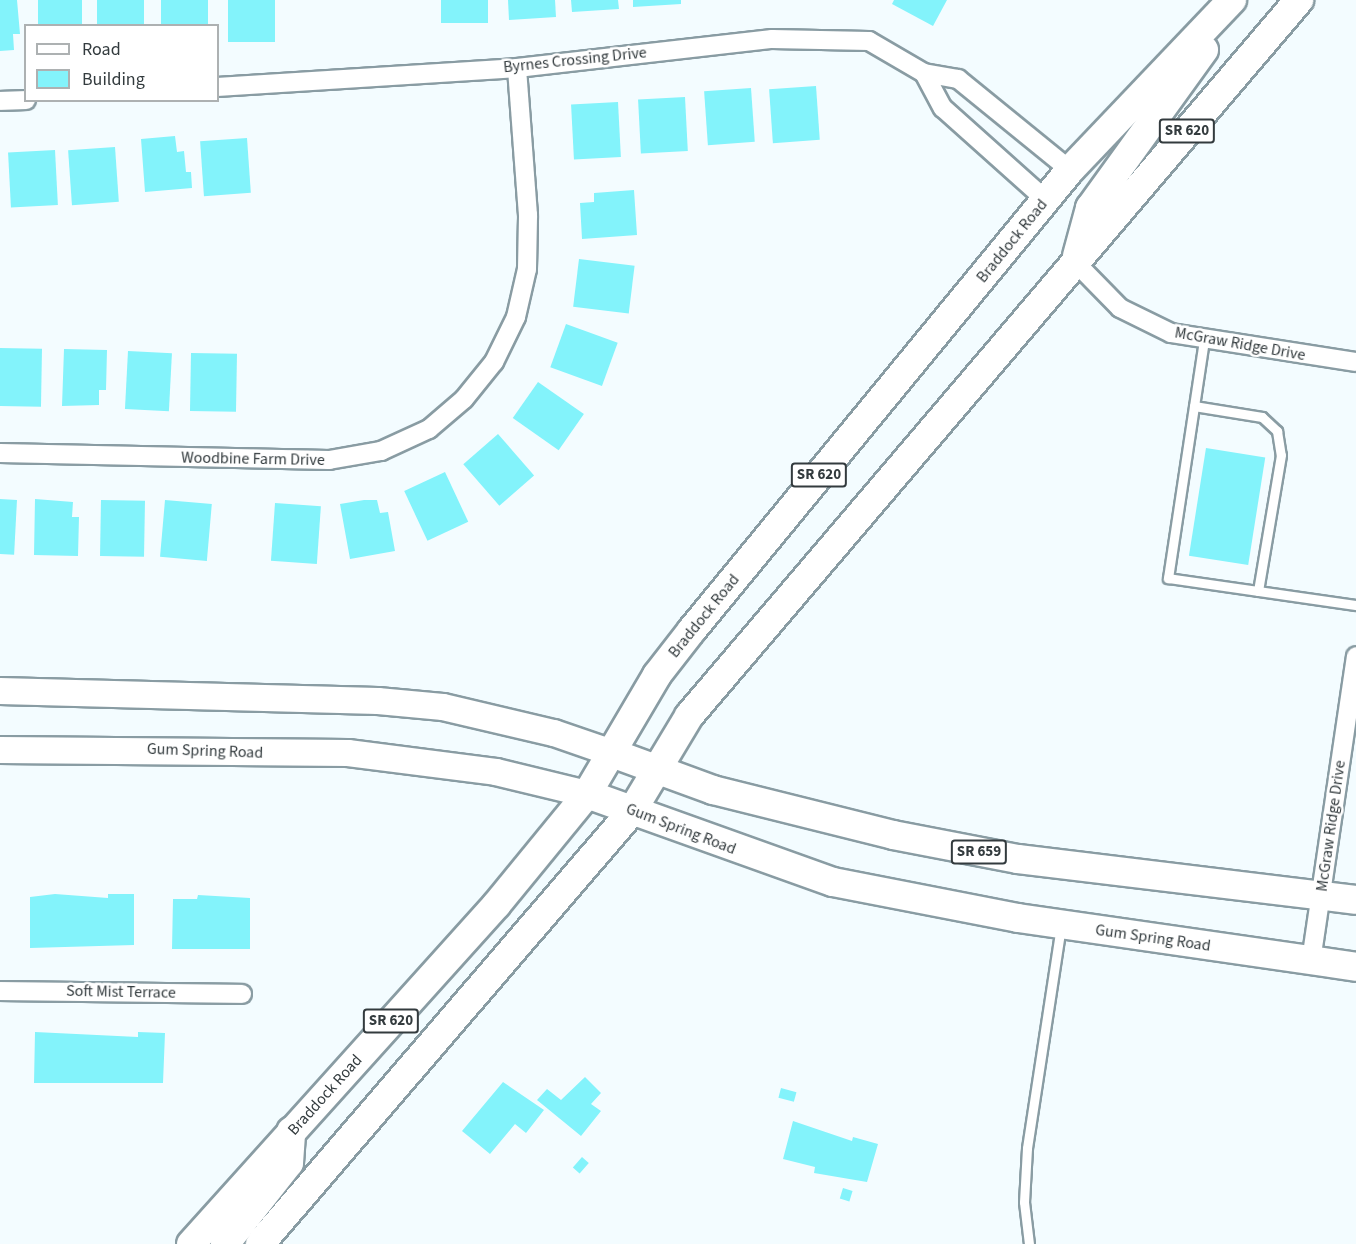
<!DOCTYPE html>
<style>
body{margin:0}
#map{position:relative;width:1356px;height:1244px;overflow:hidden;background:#f3fcff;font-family:"Source Sans 3",sans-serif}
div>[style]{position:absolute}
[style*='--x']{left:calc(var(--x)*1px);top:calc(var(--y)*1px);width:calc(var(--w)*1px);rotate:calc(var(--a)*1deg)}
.building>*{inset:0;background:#83f3fb;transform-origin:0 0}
.roads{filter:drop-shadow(2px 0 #899ca3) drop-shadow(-2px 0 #899ca3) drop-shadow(0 2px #899ca3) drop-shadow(0 -2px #899ca3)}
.service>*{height:9px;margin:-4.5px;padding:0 4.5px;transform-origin:4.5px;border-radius:4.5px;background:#fff}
.minor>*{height:18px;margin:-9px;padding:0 9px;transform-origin:9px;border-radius:9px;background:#fff}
.secondary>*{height:26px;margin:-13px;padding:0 13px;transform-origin:13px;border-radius:13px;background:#fff}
.primary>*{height:28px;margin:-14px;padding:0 14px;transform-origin:14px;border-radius:14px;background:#fff}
span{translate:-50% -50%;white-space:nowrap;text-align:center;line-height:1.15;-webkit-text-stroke:5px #fff;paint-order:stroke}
.shield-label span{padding:2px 4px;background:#fff;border:2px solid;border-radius:4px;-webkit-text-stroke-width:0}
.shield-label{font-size:15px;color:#333b3e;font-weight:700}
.street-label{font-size:16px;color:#333b3e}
.legend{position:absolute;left:24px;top:24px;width:195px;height:78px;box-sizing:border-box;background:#fff;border:2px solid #adb1b2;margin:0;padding:8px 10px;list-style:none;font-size:18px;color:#333b3e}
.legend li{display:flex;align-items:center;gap:12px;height:30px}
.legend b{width:30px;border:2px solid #adb1b2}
</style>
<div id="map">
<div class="building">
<i style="clip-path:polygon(0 0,17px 0,20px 34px,13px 34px,14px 50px,0 51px)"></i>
<i style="left:38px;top:0;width:44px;height:26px"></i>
<i style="left:97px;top:0;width:47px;height:26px"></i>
<i style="left:161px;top:0;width:47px;height:26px"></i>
<i style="left:228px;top:0;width:47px;height:42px"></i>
<i style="left:441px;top:0;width:47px;height:23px"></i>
<i style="clip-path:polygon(508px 0,555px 0,556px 17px,509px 20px)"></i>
<i style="clip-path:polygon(571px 0,618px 0,619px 9px,572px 12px)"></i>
<i style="clip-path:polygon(633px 0,681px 0,681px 4px,633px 7px)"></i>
<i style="clip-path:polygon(894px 0,947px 0,933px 26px,892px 4px)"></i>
<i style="left:816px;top:86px;width:54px;height:47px;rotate:86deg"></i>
<i style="left:751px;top:88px;width:54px;height:47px;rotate:86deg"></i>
<i style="left:685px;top:97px;width:54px;height:47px;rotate:87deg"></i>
<i style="left:618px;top:102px;width:55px;height:47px;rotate:87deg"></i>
<i style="clip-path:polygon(175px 136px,177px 152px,184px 151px,186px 172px,191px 172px,192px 188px,145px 192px,141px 139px)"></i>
<i style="left:247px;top:138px;width:55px;height:47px;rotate:86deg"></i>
<i style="left:115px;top:147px;width:55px;height:47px;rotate:86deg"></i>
<i style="left:55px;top:150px;width:55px;height:47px;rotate:87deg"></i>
<i style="clip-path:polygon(634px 190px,637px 235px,582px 239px,580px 203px,594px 202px,594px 193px)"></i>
<i style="left:579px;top:259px;width:56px;height:48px;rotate:7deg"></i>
<i style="left:566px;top:324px;width:55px;height:46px;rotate:20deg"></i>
<i style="left:0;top:348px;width:42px;height:58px;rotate:1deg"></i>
<i style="clip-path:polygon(64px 349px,107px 350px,106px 390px,99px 390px,99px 405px,62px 406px)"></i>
<i style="left:128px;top:351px;width:44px;height:58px;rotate:3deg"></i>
<i style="left:191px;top:353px;width:46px;height:58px;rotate:1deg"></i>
<i style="left:538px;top:382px;width:56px;height:44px;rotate:35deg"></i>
<i style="left:498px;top:434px;width:55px;height:46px;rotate:49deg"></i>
<i style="left:1206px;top:448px;width:60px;height:109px;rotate:9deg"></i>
<i style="left:445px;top:472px;width:55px;height:45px;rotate:65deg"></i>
<i style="left:0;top:499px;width:17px;height:55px;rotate:3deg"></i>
<i style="clip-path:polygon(35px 499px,73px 502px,72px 517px,79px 517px,78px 556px,34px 555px)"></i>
<i style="left:101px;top:500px;width:44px;height:56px;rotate:1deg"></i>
<i style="left:165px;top:500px;width:47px;height:57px;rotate:5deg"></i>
<i style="clip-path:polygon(364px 500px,377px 500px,380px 513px,388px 512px,395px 551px,350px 559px,340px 504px)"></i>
<i style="left:275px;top:503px;width:46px;height:58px;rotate:4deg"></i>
<i style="clip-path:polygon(55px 894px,108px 898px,108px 894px,134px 894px,134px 945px,30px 948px,30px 897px)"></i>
<i style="clip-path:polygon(198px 895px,250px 898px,250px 949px,172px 949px,173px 899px,197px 899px)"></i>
<i style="clip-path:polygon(35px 1032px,138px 1037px,138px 1032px,165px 1033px,163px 1083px,34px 1083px)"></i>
<i style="clip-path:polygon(585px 1077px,601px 1093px,591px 1104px,601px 1111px,581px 1136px,537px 1100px,547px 1089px,561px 1100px)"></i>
<i style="clip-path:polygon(503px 1082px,544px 1110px,526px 1133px,515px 1124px,490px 1154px,462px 1131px)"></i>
<i style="left:781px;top:1088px;width:16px;height:10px;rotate:15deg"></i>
<i style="clip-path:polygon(793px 1121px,852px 1141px,853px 1137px,878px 1144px,867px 1182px,814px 1173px,815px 1167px,783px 1159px)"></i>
<i style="left:582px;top:1157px;width:9px;height:14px;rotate:41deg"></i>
<i style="left:843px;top:1188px;width:10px;height:11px;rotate:17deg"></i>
</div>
<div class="roads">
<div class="service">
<i style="--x:1204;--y:340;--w:241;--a:98.6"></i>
<i style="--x:1168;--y:578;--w:190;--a:8.2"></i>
<i style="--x:1194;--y:406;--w:69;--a:9.2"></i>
<i style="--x:1262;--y:417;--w:21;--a:43"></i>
<i style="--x:1277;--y:431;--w:24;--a:81"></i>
<i style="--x:1281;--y:455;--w:138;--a:99.6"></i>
<i style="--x:1029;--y:1244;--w:42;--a:-96.8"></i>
<i style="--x:1024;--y:1202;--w:54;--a:-86.8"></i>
<i style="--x:1027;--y:1148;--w:224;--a:-81.3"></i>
</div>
<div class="minor">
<i style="--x:924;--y:73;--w:40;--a:62"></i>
<i style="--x:943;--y:108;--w:138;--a:41.8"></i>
<i style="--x:218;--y:87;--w:300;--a:-3.6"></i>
<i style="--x:517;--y:68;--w:257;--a:-6.5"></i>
<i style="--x:772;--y:39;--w:97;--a:1.2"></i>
<i style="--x:869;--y:41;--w:64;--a:30.2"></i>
<i style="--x:924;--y:73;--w:35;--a:10"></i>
<i style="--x:958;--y:79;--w:144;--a:39.1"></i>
<i style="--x:0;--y:101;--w:26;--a:-2"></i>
<i style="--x:1076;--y:263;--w:63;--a:45.6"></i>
<i style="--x:1120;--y:308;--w:57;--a:26.1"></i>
<i style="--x:1171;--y:333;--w:187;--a:8.9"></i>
<i style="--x:0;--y:453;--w:329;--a:1.2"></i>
<i style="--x:329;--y:460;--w:53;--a:-9.8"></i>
<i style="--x:381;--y:451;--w:53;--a:-24.6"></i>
<i style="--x:429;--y:429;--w:46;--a:-40.6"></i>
<i style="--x:464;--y:399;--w:48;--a:-51"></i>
<i style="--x:494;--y:362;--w:50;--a:-63.9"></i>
<i style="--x:516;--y:317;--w:49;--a:-77.1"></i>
<i style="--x:527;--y:269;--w:54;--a:-88.9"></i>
<i style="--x:528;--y:215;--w:147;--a:-94.3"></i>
<i style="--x:1311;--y:961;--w:308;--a:-81.6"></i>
<i style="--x:0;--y:991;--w:242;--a:0.7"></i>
</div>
<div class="secondary">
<i style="--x:0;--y:691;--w:378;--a:1.5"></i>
<i style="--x:378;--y:701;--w:65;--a:5.3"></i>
<i style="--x:443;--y:707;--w:114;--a:13.2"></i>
<i style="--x:554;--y:733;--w:61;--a:19"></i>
<i style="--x:0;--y:750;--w:348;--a:0.5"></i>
<i style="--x:348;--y:753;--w:149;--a:7.3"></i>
<i style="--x:496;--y:772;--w:94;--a:13.6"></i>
</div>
<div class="primary">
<i style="--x:1077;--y:256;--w:50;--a:-74.8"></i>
<i style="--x:1090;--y:208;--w:195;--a:-54.2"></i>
<i style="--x:612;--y:753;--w:108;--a:20.1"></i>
<i style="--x:713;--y:790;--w:186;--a:14"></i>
<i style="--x:893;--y:835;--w:127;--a:10.9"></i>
<i style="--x:1018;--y:859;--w:340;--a:6.9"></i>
<i style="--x:587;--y:794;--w:261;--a:19.7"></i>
<i style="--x:833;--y:882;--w:188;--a:11"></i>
<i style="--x:1018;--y:918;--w:342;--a:8.2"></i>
<i style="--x:191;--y:1244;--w:457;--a:-48"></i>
<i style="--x:497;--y:904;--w:142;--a:-50.7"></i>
<i style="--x:587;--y:794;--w:138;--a:-59.5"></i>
<i style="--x:657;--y:675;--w:57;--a:-52.1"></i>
<i style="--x:692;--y:630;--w:595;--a:-50.59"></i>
<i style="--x:1070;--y:170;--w:235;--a:-46.4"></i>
<i style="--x:225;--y:1244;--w:103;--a:-51.7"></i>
<i style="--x:289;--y:1163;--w:32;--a:-86"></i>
<i style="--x:260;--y:1244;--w:571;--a:-49.33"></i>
<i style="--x:632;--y:811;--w:111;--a:-59"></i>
<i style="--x:689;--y:716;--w:941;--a:-49.57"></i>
</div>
</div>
<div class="shield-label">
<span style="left:1187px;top:131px">SR 620</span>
<span style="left:819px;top:475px">SR 620</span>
<span style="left:979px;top:852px">SR 659</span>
<span style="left:391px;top:1021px">SR 620</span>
</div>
<div class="street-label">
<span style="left:575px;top:60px;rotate:-6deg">Byrnes Crossing Drive</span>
<span style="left:1012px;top:241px;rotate:-51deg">Braddock Road</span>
<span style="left:1240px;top:344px;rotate:10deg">McGraw Ridge Drive</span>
<span style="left:253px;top:459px;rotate:1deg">Woodbine Farm Drive</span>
<span style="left:704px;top:616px;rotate:-51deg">Braddock Road</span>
<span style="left:205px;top:751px;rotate:2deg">Gum Spring Road</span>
<span style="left:1331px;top:826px;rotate:-82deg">McGraw Ridge Drive</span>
<span style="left:681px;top:829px;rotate:21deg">Gum Spring Road</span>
<span style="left:1153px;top:938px;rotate:8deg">Gum Spring Road</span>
<span style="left:121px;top:992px;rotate:1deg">Soft Mist Terrace</span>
<span style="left:325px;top:1095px;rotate:-48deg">Braddock Road</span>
</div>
<ul class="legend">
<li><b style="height:8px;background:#fff"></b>Road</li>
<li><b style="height:16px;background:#83f3fb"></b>Building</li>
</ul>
</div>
